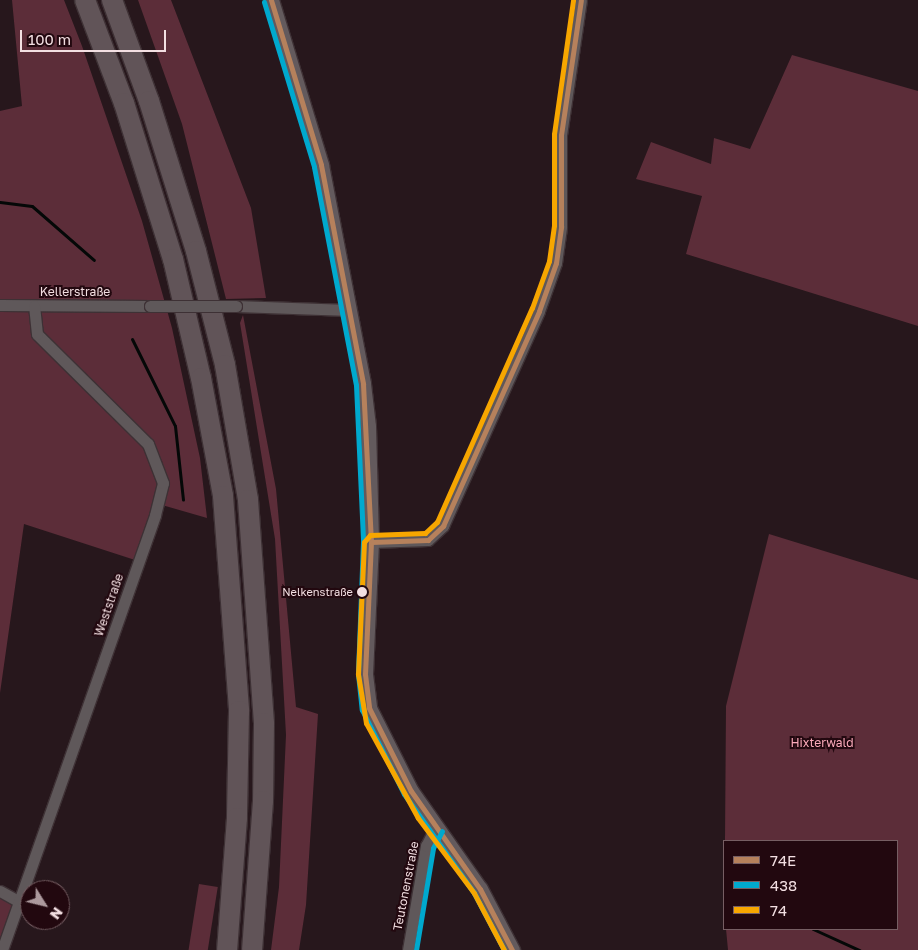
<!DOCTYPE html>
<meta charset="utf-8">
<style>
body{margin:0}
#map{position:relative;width:918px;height:950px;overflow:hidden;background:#27171c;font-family:"Golos Text",sans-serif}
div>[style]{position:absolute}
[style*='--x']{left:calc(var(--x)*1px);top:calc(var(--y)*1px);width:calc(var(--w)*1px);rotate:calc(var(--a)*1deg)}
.green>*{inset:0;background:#5c2d39;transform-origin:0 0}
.stream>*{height:3px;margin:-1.5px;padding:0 1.5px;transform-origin:1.5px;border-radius:1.5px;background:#040807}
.roads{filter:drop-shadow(1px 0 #3e3135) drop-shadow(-1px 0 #3e3135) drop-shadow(0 1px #3e3135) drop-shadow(0 -1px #3e3135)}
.street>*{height:11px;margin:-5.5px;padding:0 5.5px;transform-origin:5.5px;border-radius:5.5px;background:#5f585a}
.secondary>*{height:15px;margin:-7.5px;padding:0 7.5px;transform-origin:7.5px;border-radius:7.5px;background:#635a5d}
.highway>*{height:20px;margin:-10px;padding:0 10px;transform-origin:10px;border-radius:10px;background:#615458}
.bridges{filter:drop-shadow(1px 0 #3e3135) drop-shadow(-1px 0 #3e3135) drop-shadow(0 1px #3e3135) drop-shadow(0 -1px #3e3135)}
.street-bridge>*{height:11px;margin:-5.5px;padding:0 5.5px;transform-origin:5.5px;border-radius:5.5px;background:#5f585a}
.bus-1>*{height:5px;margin:-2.5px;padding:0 2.5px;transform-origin:2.5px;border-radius:2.5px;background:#b6815c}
.bus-2>*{height:5px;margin:-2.5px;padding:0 2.5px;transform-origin:2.5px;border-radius:2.5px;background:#00a9ce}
.bus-3>*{height:5px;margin:-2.5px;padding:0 2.5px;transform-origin:2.5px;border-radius:2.5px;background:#f7a600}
.dots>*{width:14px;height:14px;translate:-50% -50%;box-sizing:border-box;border:2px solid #22080f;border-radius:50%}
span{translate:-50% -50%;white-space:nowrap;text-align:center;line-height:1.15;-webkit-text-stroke:4px #22080f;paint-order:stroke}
.bus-label{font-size:11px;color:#f3dfe2}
.right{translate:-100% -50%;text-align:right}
.street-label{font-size:12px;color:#f3dfe2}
.park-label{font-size:12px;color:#fdaabb}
.legend{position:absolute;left:723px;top:840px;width:175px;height:90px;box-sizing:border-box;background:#22080f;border:1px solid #765e63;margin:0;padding:6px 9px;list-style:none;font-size:15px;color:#f3dfe2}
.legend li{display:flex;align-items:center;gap:10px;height:25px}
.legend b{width:25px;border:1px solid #765e63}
.north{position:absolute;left:20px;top:880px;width:50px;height:50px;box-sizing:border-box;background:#22080f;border:1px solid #765e63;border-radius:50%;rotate:126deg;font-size:14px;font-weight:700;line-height:20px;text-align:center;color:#f3dfe2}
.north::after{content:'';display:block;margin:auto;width:18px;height:22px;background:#ac999d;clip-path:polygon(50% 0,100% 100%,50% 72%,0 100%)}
.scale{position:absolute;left:20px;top:30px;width:146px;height:22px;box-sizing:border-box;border:2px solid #f3dfe2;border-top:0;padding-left:6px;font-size:15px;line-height:18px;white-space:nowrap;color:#f3dfe2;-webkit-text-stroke:4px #22080f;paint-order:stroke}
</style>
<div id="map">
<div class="green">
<i style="clip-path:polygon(12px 0,64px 0,82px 46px,142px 221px,172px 328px,200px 458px,207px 518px,162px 505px,166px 483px,162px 461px,150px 441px,40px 334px,36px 303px,0 301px,0 111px,22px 106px)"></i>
<i style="clip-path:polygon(138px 0,171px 0,251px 208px,266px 298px,226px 299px,182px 124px)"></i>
<i style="clip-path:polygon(792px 55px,918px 91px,918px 326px,686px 254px,702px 196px,636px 179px,651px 142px,711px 164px,714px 138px,750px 149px)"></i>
<i style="clip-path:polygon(0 308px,32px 308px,32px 333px,145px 446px,157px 474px,157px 493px,135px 560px,24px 524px,0 693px)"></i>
<i style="clip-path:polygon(243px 315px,276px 489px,296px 707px,318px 714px,306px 905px,299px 950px,271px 950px,279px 887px,286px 735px,275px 539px,240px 323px)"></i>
<i style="clip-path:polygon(769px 534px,918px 580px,918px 950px,728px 950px,726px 929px,897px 929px,897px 841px,725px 841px,726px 706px)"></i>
<i style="left:199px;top:884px;width:19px;height:67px;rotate:9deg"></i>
<i style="clip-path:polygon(0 898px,14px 906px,0 946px)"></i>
</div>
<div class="stream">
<i style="--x:0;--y:202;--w:32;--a:7"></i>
<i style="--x:32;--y:206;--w:82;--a:41.1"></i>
<i style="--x:132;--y:339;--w:97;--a:63.7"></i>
<i style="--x:175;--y:426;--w:74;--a:83.8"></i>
<i style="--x:813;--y:929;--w:51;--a:24.5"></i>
</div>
<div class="roads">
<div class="street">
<i style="--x:0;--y:305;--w:150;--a:0.4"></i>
<i style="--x:236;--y:306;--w:113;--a:2"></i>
<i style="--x:371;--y:542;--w:57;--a:-2"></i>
<i style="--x:428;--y:540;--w:21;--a:-43"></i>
<i style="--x:443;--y:526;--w:235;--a:-65.9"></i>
<i style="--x:539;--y:311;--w:51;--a:-70.5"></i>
<i style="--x:556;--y:263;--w:37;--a:-82"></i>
<i style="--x:561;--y:226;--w:91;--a:-90"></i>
<i style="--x:561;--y:135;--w:136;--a:-81.6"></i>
<i style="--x:0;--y:891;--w:23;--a:29"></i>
<i style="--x:2;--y:950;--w:461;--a:-70.6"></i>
<i style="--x:155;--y:515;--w:33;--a:-76"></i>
<i style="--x:163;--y:483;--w:42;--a:-111"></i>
<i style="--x:148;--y:444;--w:156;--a:-135.3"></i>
<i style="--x:37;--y:334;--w:28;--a:-96"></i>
<i style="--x:408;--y:950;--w:106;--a:-80.2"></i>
<i style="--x:426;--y:846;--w:20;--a:-63"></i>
</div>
<div class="secondary">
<i style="--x:271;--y:0;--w:172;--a:73.1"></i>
<i style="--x:321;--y:165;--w:223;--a:79.1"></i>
<i style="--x:363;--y:384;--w:42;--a:83.2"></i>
<i style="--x:368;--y:426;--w:116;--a:88.5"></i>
<i style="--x:371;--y:542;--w:132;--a:92.6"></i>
<i style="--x:365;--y:674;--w:34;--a:83"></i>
<i style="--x:369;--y:708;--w:93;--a:63.2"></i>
<i style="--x:411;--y:791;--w:120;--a:54.9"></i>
<i style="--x:480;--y:889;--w:69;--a:62.3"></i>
</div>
<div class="highway">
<i style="--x:85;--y:0;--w:110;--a:69.3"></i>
<i style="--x:124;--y:103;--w:164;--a:72.6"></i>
<i style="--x:173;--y:259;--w:122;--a:76.8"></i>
<i style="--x:201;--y:378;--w:120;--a:79.4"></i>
<i style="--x:223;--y:496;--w:216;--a:85.7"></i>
<i style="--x:239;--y:711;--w:107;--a:91.1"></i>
<i style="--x:237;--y:818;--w:132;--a:94.3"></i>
<i style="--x:112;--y:0;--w:108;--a:69.9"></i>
<i style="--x:149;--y:101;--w:157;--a:72.6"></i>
<i style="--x:196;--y:251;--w:118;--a:75.7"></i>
<i style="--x:225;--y:365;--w:137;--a:80.3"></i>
<i style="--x:248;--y:500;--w:224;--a:85.9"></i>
<i style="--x:264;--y:723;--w:78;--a:90.7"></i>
<i style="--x:263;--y:801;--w:149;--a:94.2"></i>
</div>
</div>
<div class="bridges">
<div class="street-bridge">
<i style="--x:150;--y:306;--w:86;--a:0"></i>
</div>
</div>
<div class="bus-1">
<i style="--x:271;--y:0;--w:172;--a:73.1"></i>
<i style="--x:321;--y:165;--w:223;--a:79.1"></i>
<i style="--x:363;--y:384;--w:158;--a:87.1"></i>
<i style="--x:371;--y:542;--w:132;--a:92.6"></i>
<i style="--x:365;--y:674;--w:34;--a:83"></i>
<i style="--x:369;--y:708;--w:93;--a:63.2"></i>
<i style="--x:411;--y:791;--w:120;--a:54.9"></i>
<i style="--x:480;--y:889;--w:69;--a:62.3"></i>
<i style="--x:371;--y:542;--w:57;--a:-2"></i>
<i style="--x:428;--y:540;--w:21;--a:-43"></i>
<i style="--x:443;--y:526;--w:235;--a:-65.9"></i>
<i style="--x:539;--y:311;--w:51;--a:-70.5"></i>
<i style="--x:556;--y:263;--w:37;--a:-82"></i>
<i style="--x:561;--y:226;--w:91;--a:-90"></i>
<i style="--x:561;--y:135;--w:136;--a:-81.6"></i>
</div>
<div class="bus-2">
<i style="--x:264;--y:2;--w:172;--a:73.1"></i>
<i style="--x:314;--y:167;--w:222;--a:79.1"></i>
<i style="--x:356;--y:385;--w:157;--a:87.4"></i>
<i style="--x:363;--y:542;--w:132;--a:92.2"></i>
<i style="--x:358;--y:674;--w:36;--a:84"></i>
<i style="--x:362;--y:710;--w:94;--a:63.4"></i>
<i style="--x:404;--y:794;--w:121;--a:54.7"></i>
<i style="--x:474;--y:893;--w:64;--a:62.2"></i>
<i style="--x:416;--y:950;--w:103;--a:-80.5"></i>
<i style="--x:433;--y:848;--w:19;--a:-62"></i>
</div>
<div class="bus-3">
<i style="--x:504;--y:950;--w:64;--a:-117.8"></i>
<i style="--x:474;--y:893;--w:94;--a:-126.7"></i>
<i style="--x:418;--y:818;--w:108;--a:-118.7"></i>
<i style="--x:366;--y:723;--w:50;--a:-99.3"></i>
<i style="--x:358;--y:674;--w:132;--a:-87.4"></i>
<i style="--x:364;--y:542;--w:9;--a:-49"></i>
<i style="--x:370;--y:535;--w:55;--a:-2.1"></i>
<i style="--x:425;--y:533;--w:16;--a:-43"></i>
<i style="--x:437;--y:522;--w:234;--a:-66.1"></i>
<i style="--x:532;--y:308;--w:50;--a:-70.1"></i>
<i style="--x:549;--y:261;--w:36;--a:-82"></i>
<i style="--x:554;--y:225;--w:91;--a:-90"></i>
<i style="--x:554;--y:134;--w:135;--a:-81.9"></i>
</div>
<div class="dots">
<i style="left:362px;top:592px;background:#f3dfe2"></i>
</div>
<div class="bus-label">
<span class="right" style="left:353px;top:592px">Nelkenstraße</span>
</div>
<div class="street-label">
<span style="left:75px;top:292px">Kellerstraße</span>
<span style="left:109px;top:605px;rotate:-71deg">Weststraße</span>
<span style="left:406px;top:886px;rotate:-79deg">Teutonenstraße</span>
</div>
<div class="park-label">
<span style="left:822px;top:743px">Hixterwald</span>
</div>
<ul class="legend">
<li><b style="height:6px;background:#b6815c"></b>74E</li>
<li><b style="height:6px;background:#00a9ce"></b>438</li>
<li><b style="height:6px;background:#f7a600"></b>74</li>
</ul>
<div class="north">N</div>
<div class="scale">100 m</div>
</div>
